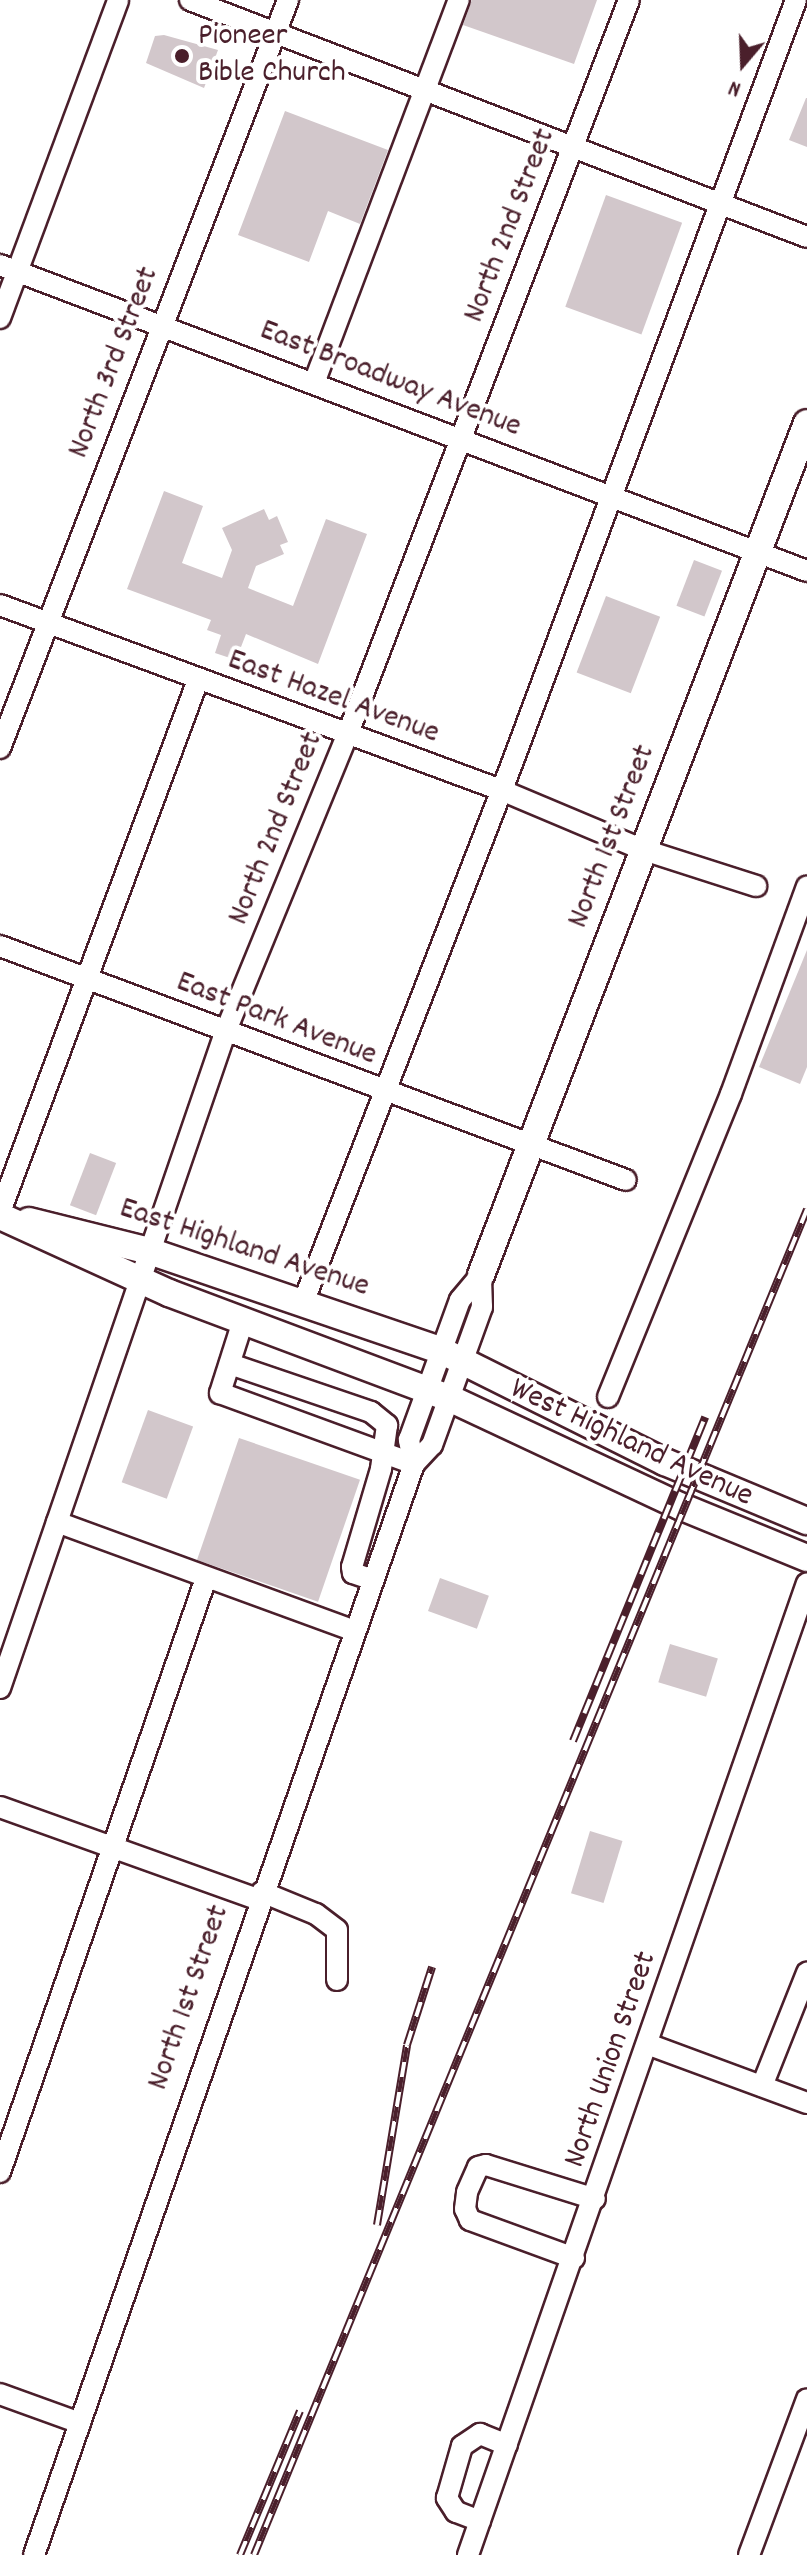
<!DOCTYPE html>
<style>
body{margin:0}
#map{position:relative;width:807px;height:2555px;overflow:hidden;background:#fff;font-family:Dekko,sans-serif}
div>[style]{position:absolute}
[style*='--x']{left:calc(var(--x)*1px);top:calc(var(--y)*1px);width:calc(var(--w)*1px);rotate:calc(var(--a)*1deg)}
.building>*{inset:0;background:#d2c7cb;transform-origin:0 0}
.roads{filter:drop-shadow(2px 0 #4a1f2b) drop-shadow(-2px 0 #4a1f2b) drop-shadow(0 2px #4a1f2b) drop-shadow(0 -2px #4a1f2b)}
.minor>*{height:20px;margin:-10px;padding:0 10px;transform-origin:10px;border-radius:10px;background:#fff}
.major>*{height:26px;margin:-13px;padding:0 13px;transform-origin:13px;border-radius:13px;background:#fff}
.rail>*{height:8px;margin-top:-4px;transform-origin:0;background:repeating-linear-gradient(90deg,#fff 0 15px,#4a1f2b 0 30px);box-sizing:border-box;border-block:2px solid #4a1f2b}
.dots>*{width:22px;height:22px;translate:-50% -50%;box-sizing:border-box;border:4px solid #fff;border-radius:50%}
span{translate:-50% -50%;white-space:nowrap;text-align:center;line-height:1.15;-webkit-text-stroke:8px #fff;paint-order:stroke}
.poi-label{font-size:32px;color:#4a1f2b}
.left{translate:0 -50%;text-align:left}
.street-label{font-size:32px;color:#4a1f2b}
.north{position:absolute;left:703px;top:24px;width:80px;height:80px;-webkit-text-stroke:6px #fff;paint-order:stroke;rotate:199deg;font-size:22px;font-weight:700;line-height:32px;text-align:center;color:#4a1f2b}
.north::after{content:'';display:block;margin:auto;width:28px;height:36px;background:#4a1f2b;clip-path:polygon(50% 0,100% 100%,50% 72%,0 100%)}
</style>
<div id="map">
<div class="building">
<i style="clip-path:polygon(472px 0,597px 0,574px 64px,463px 25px)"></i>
<i style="clip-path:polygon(164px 35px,218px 50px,204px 88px,146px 63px,155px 36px)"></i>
<i style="clip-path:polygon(806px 98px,807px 98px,807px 147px,789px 140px)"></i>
<i style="clip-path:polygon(285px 111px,388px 150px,360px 224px,328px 211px,309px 262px,238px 235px)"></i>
<i style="left:606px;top:195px;width:81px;height:119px;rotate:20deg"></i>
<i style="clip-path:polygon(164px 491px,203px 506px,182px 563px,222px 578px,232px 550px,222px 528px,264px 509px,269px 520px,277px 516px,288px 542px,280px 545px,284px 554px,256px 566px,248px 588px,293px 606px,326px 519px,367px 534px,318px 664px,246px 634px,236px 660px,215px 653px,221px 635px,207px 630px,211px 620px,127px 589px)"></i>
<i style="left:694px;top:560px;width:30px;height:49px;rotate:21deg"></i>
<i style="left:606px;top:596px;width:58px;height:82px;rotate:21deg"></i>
<i style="clip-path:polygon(807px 950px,807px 1067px,800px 1084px,759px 1067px)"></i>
<i style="left:90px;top:1153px;width:28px;height:56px;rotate:21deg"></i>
<i style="left:148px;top:1410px;width:48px;height:77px;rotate:20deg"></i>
<i style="left:239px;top:1438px;width:128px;height:129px;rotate:19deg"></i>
<i style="left:440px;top:1578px;width:52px;height:35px;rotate:20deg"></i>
<i style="left:670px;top:1644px;width:50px;height:40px;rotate:17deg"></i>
<i style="left:590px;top:1831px;width:34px;height:65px;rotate:17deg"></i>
</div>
<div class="roads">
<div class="minor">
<i style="--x:190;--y:0;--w:661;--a:21.01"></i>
<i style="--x:0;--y:265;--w:863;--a:20.77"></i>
<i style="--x:0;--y:318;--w:339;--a:-69.6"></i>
<i style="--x:314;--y:383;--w:410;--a:-69.3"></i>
<i style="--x:0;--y:605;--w:534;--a:20.27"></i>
<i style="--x:501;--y:790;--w:155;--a:22.8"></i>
<i style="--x:644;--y:850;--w:118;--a:17.8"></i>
<i style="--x:0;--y:748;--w:802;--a:-68.94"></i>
<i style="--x:0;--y:946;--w:668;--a:20.5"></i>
<i style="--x:0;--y:1212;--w:568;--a:-69.59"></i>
<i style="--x:303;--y:1303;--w:581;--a:-68.82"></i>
<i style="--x:513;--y:761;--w:812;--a:-69.6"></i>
<i style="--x:243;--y:1321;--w:76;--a:107.7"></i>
<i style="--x:220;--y:1393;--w:207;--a:20.1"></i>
<i style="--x:230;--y:1364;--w:149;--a:18.8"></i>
<i style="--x:371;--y:1412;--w:21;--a:39"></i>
<i style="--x:387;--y:1425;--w:44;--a:97.8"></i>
<i style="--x:381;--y:1469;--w:102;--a:106.5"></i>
<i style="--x:352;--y:1567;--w:6;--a:81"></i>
<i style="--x:353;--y:1573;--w:21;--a:19"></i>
<i style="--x:608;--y:1397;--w:327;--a:-67.9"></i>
<i style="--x:731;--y:1094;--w:221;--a:-69.9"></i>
<i style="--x:414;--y:1464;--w:25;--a:-102"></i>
<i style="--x:409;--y:1440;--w:149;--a:-70"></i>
<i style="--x:460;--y:1300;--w:33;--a:-50"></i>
<i style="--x:57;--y:1522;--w:317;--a:20.1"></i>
<i style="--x:0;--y:1688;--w:693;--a:-71.04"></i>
<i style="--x:225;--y:1033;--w:321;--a:-67.7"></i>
<i style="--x:347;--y:736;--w:788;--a:-69.04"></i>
<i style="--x:0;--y:1807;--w:276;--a:19.7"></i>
<i style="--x:262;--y:1892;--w:58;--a:22.2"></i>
<i style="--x:316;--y:1914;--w:26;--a:37"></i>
<i style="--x:337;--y:1930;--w:50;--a:90"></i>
<i style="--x:650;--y:2045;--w:167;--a:20.3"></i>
<i style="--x:762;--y:2086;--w:122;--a:-68.3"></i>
<i style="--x:0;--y:2172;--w:629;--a:-70.87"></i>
<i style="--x:574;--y:2258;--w:111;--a:-159.9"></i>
<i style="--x:470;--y:2220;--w:12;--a:-114"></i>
<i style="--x:465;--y:2209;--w:17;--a:-83"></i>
<i style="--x:467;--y:2192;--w:27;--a:-66"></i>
<i style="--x:478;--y:2167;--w:8;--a:-14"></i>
<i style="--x:486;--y:2165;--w:114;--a:17.3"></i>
<i style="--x:0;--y:2394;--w:85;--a:19.9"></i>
<i style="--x:480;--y:2521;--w:26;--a:-159"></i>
<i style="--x:456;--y:2512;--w:17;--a:-123"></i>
<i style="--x:447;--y:2498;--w:54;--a:-73.9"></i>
<i style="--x:462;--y:2446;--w:22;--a:-34"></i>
<i style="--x:480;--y:2434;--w:29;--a:22"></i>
<i style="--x:34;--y:2555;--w:1155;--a:-70.8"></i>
<i style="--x:414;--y:1464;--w:26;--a:-47"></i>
<i style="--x:432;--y:1445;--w:147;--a:-70.1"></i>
<i style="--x:482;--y:1307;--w:32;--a:-92"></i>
<i style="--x:468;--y:2555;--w:1029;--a:-70.77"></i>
<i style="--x:749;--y:2555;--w:166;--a:-69.6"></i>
</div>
<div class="major">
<i style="--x:0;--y:1216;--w:186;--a:24.5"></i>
<i style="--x:169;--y:1293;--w:299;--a:20.6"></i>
<i style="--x:449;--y:1398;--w:257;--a:25.1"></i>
<i style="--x:682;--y:1507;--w:135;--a:22.2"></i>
<i style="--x:29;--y:1221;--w:124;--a:14"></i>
<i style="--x:149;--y:1251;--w:310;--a:18.8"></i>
<i style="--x:442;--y:1351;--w:249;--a:26.5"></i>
<i style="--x:665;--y:1462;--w:154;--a:22.6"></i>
<i style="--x:481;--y:1275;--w:912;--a:-69.06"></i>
</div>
</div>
<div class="rail">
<i style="--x:573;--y:1741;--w:350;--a:-67.8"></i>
<i style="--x:377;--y:2225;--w:182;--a:-80.5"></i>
<i style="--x:407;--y:2045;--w:82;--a:-72.2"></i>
<i style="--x:240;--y:2555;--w:156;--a:-67.4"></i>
<i style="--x:254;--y:2555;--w:1455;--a:-67.66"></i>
</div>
<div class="dots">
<i style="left:182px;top:56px;background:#4a1f2b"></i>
</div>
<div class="poi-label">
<span class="left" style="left:198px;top:56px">Pioneer<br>Bible Church</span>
</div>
<div class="street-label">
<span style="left:511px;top:226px;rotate:-69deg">North 2nd Street</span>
<span style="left:115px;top:363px;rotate:-69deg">North 3rd Street</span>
<span style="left:390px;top:380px;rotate:21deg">East Broadway Avenue</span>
<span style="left:333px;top:698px;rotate:20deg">East Hazel Avenue</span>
<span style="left:277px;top:829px;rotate:-68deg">North 2nd Street</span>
<span style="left:613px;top:837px;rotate:-69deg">North 1st Street</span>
<span style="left:276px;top:1020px;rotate:21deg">East Park Avenue</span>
<span style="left:244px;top:1249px;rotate:18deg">East Highland Avenue</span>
<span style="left:631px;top:1444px;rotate:25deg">West Highland Avenue</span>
<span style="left:190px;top:1998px;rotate:-71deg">North 1st Street</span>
<span style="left:612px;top:2060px;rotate:-71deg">North Union Street</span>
</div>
<div class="north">N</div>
</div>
